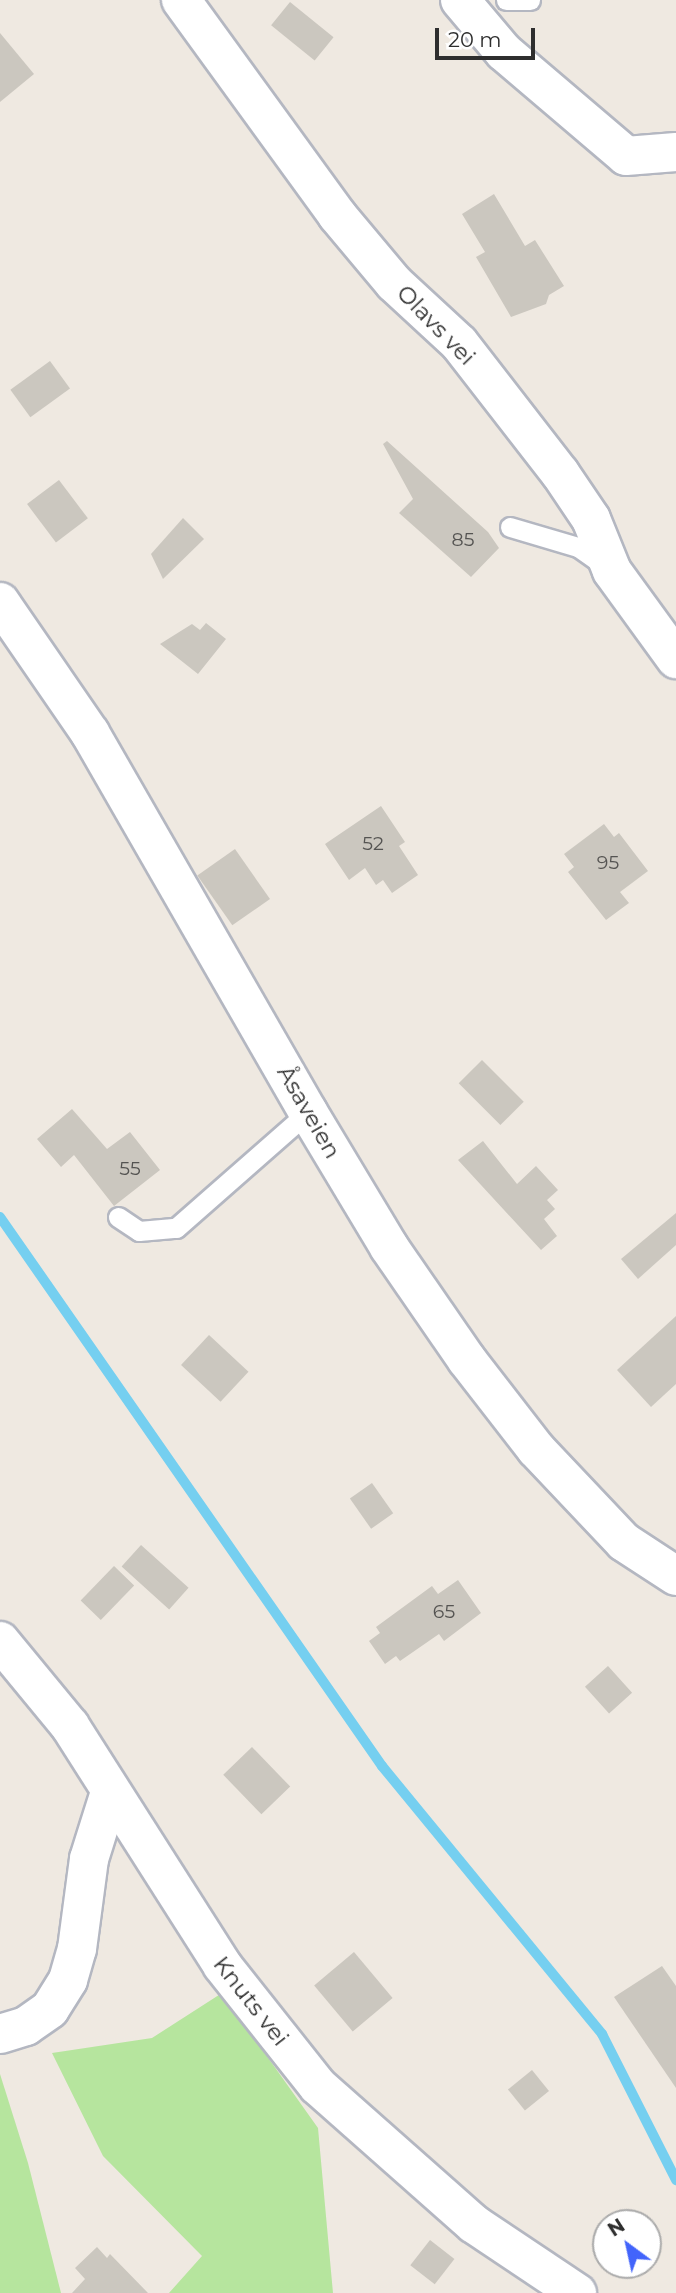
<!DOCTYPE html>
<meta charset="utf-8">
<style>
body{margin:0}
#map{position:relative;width:676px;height:2293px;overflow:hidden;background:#efe9e1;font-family:Montserrat,sans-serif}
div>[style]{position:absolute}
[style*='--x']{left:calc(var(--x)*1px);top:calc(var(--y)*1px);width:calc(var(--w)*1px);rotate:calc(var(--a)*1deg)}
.green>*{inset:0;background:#b6e59e}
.stream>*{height:10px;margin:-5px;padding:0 5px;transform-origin:5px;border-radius:5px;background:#75cff0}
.building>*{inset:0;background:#cbc7bf;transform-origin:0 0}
.roads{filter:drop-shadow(2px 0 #b4b7c1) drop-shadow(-2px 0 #b4b7c1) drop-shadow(0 2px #b4b7c1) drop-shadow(0 -2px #b4b7c1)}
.lane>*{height:19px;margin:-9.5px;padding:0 9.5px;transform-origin:9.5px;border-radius:9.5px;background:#fff}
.street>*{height:38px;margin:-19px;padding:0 19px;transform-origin:19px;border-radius:19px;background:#fff}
span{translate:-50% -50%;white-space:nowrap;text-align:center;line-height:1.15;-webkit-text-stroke:7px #fff;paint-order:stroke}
.number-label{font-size:19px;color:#555452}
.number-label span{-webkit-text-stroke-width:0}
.street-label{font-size:23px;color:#2e2e2e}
.north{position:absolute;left:592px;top:2209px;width:70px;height:70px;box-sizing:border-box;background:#fff;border:2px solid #ababab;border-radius:50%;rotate:327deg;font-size:19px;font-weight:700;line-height:28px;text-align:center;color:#2e2e2e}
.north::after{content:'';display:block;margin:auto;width:24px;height:32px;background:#4264fb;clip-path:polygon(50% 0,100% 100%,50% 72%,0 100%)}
.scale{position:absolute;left:435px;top:28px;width:100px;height:32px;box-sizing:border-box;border:4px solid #2e2e2e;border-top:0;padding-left:9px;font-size:21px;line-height:24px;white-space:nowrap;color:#2e2e2e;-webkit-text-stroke:5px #fff;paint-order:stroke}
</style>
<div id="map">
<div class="green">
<i style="clip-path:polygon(222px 1993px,318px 2128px,333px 2293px,169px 2293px,202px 2256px,103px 2156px,52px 2053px,152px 2038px)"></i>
<i style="clip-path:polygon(0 2074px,28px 2163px,61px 2293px,0 2293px)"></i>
</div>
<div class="stream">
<i style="--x:0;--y:1217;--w:669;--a:55.17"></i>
<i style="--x:382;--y:1766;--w:347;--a:50.6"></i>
<i style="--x:602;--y:2034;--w:164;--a:63.1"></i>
</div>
<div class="building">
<i style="left:290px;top:2px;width:56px;height:30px;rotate:39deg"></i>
<i style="clip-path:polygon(0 33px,34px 74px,0 102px)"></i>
<i style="clip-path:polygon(494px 194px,525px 246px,535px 240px,564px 286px,549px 295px,546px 304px,511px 317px,476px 257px,485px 252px,462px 214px)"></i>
<i style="left:50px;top:361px;width:34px;height:49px;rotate:54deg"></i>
<i style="clip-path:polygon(387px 441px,488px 532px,499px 548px,471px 577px,399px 513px,413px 499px,383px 444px)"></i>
<i style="left:59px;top:480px;width:48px;height:40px;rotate:53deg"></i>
<i style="clip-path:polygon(183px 518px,204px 539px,163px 579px,151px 554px)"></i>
<i style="clip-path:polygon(206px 623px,226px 639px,198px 674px,160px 644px,192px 624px,200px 630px)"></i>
<i style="clip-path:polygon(381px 806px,405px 842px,399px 846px,418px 875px,392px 893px,383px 880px,376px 885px,365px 868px,349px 880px,325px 844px)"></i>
<i style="clip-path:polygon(604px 824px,614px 837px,619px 833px,648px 871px,620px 892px,629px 903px,606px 920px,568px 872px,574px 867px,564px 854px)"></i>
<i style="left:235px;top:849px;width:61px;height:46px;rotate:55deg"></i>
<i style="left:482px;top:1060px;width:59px;height:33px;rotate:45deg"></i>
<i style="clip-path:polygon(72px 1109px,107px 1149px,130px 1132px,160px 1170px,114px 1206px,74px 1155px,61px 1167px,37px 1139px)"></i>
<i style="clip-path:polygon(483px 1141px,517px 1184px,536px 1166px,558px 1190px,547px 1200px,555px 1209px,544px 1219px,557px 1236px,541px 1250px,458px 1160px)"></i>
<i style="clip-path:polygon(676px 1213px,676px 1245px,638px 1279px,621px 1259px)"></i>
<i style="clip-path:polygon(676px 1316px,676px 1384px,651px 1407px,617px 1370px)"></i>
<i style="left:209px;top:1335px;width:54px;height:41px;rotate:43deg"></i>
<i style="left:372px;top:1483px;width:37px;height:27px;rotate:55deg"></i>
<i style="left:141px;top:1545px;width:64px;height:29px;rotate:42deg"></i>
<i style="left:114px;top:1566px;width:28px;height:48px;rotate:44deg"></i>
<i style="clip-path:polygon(458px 1580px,481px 1613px,444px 1641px,439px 1634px,400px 1661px,396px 1656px,385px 1664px,369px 1641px,380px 1633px,376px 1627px,432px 1586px,438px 1594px)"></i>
<i style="left:608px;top:1666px;width:36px;height:31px;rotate:48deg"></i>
<i style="left:252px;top:1747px;width:55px;height:40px;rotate:46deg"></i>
<i style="left:354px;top:1952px;width:60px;height:52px;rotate:50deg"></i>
<i style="clip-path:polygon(662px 1966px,676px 1986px,676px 2088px,614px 1997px)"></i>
<i style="left:532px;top:2070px;width:27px;height:31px;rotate:51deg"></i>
<i style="left:430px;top:2240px;width:31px;height:32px;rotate:38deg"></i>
<i style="clip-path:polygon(97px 2247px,107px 2258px,110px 2254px,148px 2293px,72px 2293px,85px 2279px,75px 2268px)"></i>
</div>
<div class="roads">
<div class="lane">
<i style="--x:506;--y:0;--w:24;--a:0"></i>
<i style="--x:510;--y:527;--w:71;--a:16.4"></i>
<i style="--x:578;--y:547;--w:29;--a:35"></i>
<i style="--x:118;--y:1217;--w:25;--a:34"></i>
<i style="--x:139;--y:1231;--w:37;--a:-5"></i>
<i style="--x:176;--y:1228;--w:176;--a:-41.3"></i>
</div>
<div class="street">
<i style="--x:181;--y:0;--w:266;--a:54"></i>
<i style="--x:337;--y:215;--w:89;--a:50"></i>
<i style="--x:394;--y:283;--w:88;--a:42.7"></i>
<i style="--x:459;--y:343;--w:165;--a:52.2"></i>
<i style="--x:560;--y:473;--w:55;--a:56"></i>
<i style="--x:591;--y:519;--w:56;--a:68"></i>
<i style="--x:612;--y:571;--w:109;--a:54"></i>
<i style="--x:460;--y:0;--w:68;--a:49.8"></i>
<i style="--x:504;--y:52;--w:160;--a:40.4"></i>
<i style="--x:626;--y:156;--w:50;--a:-4.6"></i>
<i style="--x:0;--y:602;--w:159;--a:55.5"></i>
<i style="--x:90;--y:733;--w:437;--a:60.1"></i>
<i style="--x:308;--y:1112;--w:157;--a:59"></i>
<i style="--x:389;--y:1247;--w:137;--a:55.4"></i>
<i style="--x:467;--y:1360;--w:113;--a:52.2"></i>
<i style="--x:536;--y:1449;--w:128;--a:46.6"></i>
<i style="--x:624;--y:1542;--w:62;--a:33.2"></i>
<i style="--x:0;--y:1641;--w:110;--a:50.5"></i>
<i style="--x:70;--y:1726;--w:283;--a:57.5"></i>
<i style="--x:222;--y:1965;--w:154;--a:51.6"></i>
<i style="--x:318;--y:2086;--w:208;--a:41.5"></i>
<i style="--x:474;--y:2224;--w:124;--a:33.8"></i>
<i style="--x:0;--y:2034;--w:27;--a:-17"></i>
<i style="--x:26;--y:2026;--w:29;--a:-35"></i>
<i style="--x:50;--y:2009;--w:34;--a:-58"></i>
<i style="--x:68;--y:1980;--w:32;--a:-74"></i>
<i style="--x:77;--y:1949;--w:91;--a:-82.4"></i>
<i style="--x:89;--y:1859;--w:67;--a:-72.6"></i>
</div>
</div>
<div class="number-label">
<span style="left:463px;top:540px">85</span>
<span style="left:373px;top:844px">52</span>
<span style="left:608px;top:863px">95</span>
<span style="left:130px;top:1169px">55</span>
<span style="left:444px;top:1612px">65</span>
</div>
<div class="street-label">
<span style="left:436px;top:325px;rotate:46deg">Olavs vei</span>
<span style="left:309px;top:1112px;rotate:60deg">Åsaveien</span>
<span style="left:251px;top:2001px;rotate:52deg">Knuts vei</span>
</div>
<div class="north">N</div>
<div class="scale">20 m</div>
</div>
